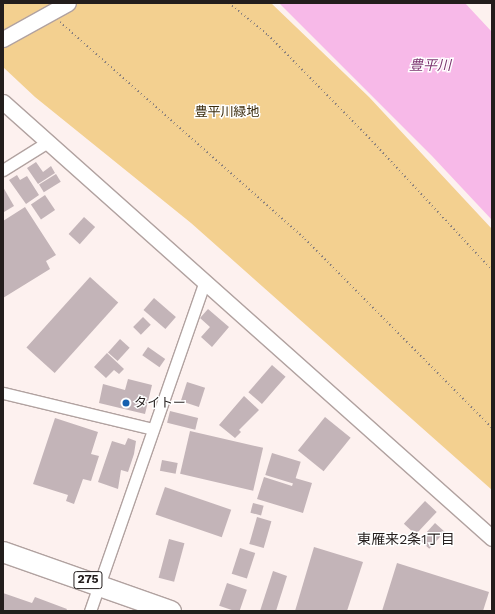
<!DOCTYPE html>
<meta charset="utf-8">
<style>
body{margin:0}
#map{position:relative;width:495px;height:614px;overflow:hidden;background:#fdf1ef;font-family:"Work Sans","Noto Sans JP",sans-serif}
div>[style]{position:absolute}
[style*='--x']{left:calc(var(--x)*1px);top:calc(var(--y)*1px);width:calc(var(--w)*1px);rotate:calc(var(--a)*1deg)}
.green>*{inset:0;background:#f3d090}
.water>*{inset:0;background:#f7b9e8}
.building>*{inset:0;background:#c3b4b8;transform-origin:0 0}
.path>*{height:2px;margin-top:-1px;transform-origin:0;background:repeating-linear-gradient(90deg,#887f7d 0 1px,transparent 0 4px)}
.roads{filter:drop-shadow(1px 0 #b1a2a0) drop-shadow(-1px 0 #b1a2a0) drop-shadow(0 1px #b1a2a0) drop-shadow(0 -1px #b1a2a0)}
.street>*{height:11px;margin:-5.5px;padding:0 5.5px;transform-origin:5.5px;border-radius:5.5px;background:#fff}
.secondary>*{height:15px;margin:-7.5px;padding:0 7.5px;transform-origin:7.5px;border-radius:7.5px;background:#fff}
.highway>*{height:20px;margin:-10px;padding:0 10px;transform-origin:10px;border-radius:10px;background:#fff}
.bridges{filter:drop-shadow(1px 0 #b1a2a0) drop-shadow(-1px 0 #b1a2a0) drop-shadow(0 1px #b1a2a0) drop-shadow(0 -1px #b1a2a0)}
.secondary-bridge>*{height:15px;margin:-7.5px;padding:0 7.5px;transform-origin:7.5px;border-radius:7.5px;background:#fff}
.dots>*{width:11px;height:11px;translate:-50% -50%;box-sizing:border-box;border:2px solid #fff;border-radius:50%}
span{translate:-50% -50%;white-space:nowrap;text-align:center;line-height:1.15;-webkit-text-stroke:3px #fff;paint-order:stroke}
.shield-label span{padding:1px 3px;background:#fff;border:1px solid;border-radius:3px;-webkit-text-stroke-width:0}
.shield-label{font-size:12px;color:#231d1c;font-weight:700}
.park-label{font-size:13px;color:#3b2c0e}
.poi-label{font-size:13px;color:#231d1c}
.left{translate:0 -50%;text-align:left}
.water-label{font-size:14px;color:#7b346f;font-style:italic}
.neighbourhood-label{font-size:14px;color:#231d1c}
.frame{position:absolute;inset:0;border:4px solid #231d1c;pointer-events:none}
</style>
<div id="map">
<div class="green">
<i style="clip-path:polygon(3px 3px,271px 3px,369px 97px,492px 229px,492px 490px,191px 223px,35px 97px,3px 67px)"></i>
</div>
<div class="water">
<i style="clip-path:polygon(279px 3px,465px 3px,492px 32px,492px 220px,432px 156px)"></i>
</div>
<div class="building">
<i style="clip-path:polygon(36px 162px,43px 172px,51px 166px,55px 173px,38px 184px,27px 168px)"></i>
<i style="left:56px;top:174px;width:9px;height:20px;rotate:58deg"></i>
<i style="clip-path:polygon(17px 175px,20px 180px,27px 176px,39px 195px,26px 204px,9px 180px)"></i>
<i style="clip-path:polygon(3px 187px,14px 206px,4px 212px,3px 211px)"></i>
<i style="left:45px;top:195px;width:18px;height:17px;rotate:56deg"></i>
<i style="clip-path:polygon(25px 207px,56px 255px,46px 261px,50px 269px,3px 298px,3px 221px)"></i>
<i style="left:84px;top:217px;width:15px;height:23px;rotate:42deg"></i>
<i style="left:90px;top:277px;width:38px;height:95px;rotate:42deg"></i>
<i style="left:154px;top:298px;width:29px;height:16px;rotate:41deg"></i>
<i style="clip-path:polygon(208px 309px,229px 327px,212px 347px,201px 337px,210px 327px,200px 318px)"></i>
<i style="left:143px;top:317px;width:11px;height:14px;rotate:45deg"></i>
<i style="left:120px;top:339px;width:13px;height:18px;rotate:42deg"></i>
<i style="left:148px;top:347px;width:21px;height:10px;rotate:35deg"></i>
<i style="clip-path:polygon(107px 353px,124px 369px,119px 374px,114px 370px,106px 378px,94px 367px)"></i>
<i style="left:272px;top:365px;width:18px;height:36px;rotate:41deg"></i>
<i style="clip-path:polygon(128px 379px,152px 385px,145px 414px,99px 403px,103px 384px,125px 390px)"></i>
<i style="left:187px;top:382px;width:19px;height:20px;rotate:18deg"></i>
<i style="clip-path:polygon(244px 396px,259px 410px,239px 430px,241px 432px,235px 438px,219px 425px)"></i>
<i style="left:170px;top:411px;width:29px;height:12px;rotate:14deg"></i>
<i style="left:325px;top:417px;width:33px;height:43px;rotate:39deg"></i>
<i style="clip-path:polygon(55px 418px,98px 432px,91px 454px,99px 456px,91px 481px,83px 479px,74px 504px,66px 501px,68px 495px,33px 484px)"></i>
<i style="left:190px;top:431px;width:75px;height:44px;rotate:13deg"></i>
<i style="clip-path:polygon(128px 438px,136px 441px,134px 454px,128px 472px,121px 470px,118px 489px,98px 482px,112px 441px,125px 445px)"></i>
<i style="left:272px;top:453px;width:30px;height:23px;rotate:17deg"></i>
<i style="left:162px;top:460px;width:16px;height:11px;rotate:11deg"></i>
<i style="clip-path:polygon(264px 477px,292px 486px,295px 478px,312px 483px,303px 513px,257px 499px)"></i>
<i style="left:165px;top:487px;width:70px;height:29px;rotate:19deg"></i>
<i style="left:425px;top:501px;width:16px;height:31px;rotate:43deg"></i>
<i style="left:253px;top:503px;width:11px;height:10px;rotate:15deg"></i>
<i style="left:257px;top:517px;width:15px;height:28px;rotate:16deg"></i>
<i style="left:435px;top:523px;width:13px;height:23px;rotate:42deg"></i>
<i style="left:169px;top:539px;width:16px;height:40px;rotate:15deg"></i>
<i style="clip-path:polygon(314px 547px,363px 562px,347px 611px,295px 611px)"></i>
<i style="left:240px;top:548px;width:16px;height:27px;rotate:18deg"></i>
<i style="clip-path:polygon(397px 563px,489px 592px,483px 611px,382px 611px)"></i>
<i style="clip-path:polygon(273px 571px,287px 576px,276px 611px,260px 611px)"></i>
<i style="left:227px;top:583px;width:21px;height:24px;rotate:19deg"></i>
<i style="clip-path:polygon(3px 593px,32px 603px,35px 597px,67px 609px,66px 611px,3px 611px)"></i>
</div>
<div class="path">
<i style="--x:229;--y:3;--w:50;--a:39.4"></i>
<i style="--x:268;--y:35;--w:148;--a:45.5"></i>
<i style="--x:372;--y:141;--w:176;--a:47.1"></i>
<i style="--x:60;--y:22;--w:327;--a:41.5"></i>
<i style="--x:305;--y:239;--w:266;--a:45.3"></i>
</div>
<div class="roads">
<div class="street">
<i style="--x:3;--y:170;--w:51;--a:-32.1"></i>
<i style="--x:3;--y:393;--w:154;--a:13.5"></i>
<i style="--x:90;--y:611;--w:346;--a:-70.8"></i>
</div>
<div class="secondary">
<i style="--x:3;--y:102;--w:655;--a:41.72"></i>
</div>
<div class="highway">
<i style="--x:3;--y:552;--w:178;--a:19.4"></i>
</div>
</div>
<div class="bridges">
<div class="secondary-bridge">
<i style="--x:3;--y:39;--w:74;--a:-29"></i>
</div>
</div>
<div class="dots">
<i style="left:126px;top:403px;background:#1660af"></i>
</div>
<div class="shield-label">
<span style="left:88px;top:580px">275</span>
</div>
<div class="park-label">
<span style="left:227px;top:112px">豊平川緑地</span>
</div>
<div class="poi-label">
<span class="left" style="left:134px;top:403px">タイトー</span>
</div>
<div class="water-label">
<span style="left:430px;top:65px">豊平川</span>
</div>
<div class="neighbourhood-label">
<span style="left:406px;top:539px">東雁来2条1丁目</span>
</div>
<div class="frame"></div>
</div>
